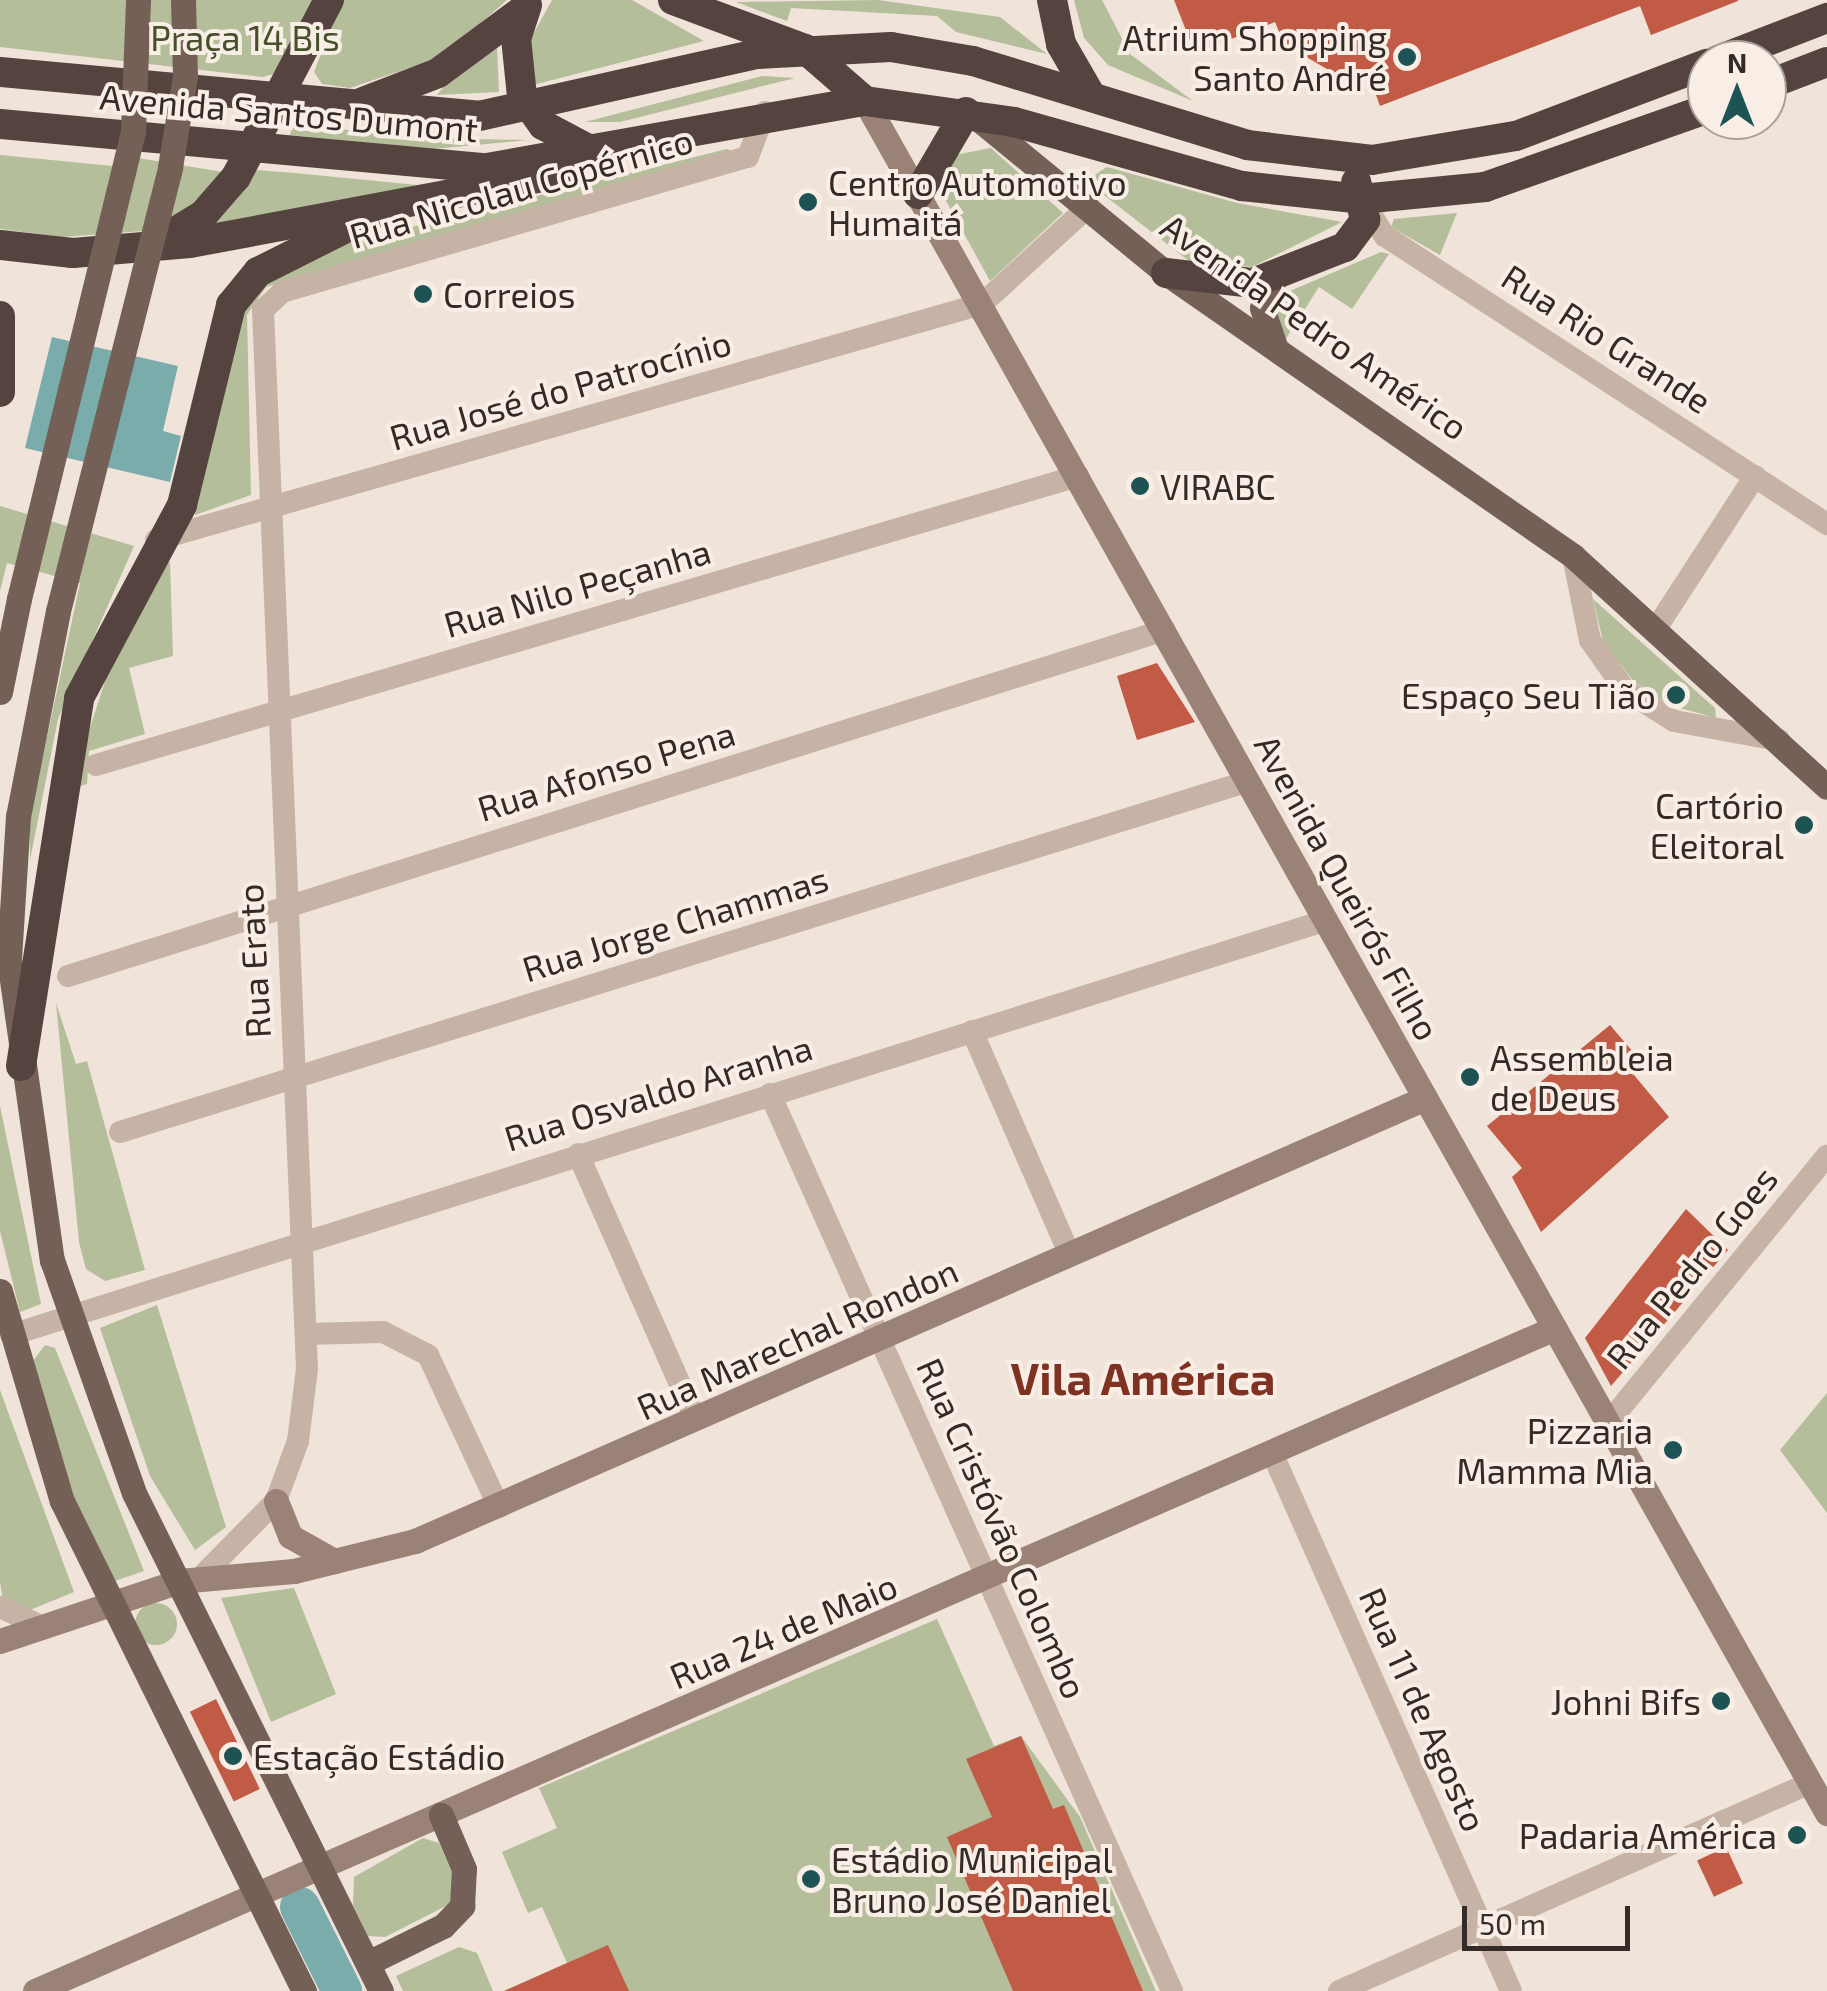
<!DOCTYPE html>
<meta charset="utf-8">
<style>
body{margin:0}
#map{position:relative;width:1827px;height:1991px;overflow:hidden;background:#f0e3d9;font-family:"Exo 2",sans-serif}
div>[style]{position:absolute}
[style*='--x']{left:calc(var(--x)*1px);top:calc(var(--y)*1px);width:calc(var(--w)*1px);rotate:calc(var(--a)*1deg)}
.green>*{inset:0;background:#b4be9a}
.round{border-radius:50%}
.water>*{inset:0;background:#79acaa}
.river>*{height:40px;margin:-20px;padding:0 20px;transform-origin:20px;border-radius:20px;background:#79acaa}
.building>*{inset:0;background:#c15b46;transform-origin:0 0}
.street>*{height:22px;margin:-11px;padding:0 11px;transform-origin:11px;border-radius:11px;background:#c7b3a5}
.secondary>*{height:25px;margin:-12.5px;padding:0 12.5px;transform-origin:12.5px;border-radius:12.5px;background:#9b8277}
.primary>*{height:25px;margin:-12.5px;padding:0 12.5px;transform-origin:12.5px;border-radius:12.5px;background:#756058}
.highway>*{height:30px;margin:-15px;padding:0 15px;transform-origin:15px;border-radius:15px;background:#54433e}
.primary-bridge>*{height:25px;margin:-12.5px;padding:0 12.5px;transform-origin:12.5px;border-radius:12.5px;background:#756058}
.dots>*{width:28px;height:28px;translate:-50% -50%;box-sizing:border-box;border:5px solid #f8eee5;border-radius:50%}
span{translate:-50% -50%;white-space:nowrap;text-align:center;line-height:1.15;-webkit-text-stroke:8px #f8eee5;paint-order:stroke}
.park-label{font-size:35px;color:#46512b}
.poi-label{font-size:35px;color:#342a26}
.right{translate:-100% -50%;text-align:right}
.left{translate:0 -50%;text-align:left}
.street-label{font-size:35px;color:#342a26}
.district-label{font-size:45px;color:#7f3222;font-weight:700}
.north{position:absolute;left:1687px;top:40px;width:100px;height:100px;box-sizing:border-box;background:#f8eee5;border:2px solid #aaa099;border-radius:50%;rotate:0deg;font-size:28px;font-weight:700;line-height:40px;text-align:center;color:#342a26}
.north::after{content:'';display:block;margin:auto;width:35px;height:45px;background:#1e5353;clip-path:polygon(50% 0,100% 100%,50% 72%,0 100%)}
.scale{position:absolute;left:1462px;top:1906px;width:168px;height:45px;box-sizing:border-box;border:5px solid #342a26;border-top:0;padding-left:12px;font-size:30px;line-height:35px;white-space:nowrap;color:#342a26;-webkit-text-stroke:8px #f8eee5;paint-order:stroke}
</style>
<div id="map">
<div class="green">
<i style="clip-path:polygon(0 0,313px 0,277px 73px,263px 77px,0 47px)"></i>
<i style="clip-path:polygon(342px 0,507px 0,442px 57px,350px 88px,322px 84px,314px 72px)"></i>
<i style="clip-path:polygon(552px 0,632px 0,704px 41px,533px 85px,530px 40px)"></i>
<i style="clip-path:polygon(878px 0,1000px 17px,1047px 54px,956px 32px,937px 16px,791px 8px,787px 21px,736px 2px)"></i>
<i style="clip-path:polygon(1074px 0,1102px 0,1130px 54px,1193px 101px,1108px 65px,1084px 38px)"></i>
<i style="clip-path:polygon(497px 48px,499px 92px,437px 95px,445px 85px)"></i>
<i style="clip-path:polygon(762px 76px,795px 78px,620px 122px,585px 122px)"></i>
<i style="clip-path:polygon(293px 124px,423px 138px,528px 140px,433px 149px,290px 135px)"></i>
<i style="clip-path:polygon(991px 148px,1063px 213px,990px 281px,939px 188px,955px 155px)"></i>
<i style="clip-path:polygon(727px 149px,739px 154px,266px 287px,247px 315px,251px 495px,195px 515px,241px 315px,269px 279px,339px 245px)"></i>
<i style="clip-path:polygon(0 155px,113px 166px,132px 157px,223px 172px,194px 208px,144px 231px,62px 237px,0 229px)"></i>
<i style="clip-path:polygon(1107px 167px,1237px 203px,1342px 222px,1252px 267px,1189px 261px,1100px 192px,1093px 176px)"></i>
<i style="clip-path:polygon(255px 170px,295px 173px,438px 187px,213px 224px)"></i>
<i style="clip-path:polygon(1457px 213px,1440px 255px,1391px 227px,1394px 219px)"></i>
<i style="clip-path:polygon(1381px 252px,1389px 254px,1352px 309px,1319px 287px,1285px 340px,1273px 323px,1283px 294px)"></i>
<i style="clip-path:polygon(0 506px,134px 546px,58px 719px,30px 860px,30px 817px,80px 583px,7px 563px,0 591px)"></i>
<i style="clip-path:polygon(170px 562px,173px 656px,129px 668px,145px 734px,89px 751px,87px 784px,70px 789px,108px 672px,155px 567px)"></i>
<i style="clip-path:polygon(1593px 599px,1715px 708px,1716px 718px,1669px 705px,1634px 682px,1603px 641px)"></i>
<i style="clip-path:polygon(56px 1003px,76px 1064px,87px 1061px,145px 1270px,105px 1281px,86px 1269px,79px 1242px)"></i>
<i style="clip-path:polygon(0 1106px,41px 1304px,20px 1312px,0 1231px)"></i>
<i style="clip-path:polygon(157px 1305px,226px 1527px,195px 1550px,150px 1476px,100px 1328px)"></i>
<i style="clip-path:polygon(45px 1345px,55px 1348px,144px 1571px,115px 1581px,71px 1491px,32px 1362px)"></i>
<i style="clip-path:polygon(0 1390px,74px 1592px,25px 1612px,3px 1601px,0 1582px)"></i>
<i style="clip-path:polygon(1827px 1393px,1827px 1513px,1780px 1450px)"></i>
<i style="clip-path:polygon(294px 1588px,336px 1694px,271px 1722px,221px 1598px)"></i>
<i class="round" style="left:135px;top:1603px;width:42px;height:42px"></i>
<i style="clip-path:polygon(937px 1619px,994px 1746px,1021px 1736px,1080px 1817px,1156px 1991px,504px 1991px,567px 1963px,542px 1907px,528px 1913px,502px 1852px,557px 1828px,539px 1788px)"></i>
<i style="clip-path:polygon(423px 1838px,439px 1843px,455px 1879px,450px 1904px,385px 1937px,368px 1936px,353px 1905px,354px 1877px)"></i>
<i style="clip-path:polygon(459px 1947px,477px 1953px,493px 1991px,403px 1991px,396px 1976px)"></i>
</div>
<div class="water">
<i style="clip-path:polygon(52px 337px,178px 366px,163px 431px,181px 436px,170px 482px,25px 448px)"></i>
</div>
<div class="river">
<i style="--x:300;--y:1907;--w:94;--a:63.4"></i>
</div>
<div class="building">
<i style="clip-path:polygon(1174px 0,1738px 0,1738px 1px,1651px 35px,1640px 6px,1380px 106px,1369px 76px,1351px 83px,1284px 44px,1275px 22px,1195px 53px)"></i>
<i style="clip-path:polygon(1157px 663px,1195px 722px,1137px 740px,1117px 676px)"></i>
<i style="clip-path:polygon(1610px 1025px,1645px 1066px,1634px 1075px,1669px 1117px,1541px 1232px,1512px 1177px,1522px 1168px,1487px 1126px)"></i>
<i style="clip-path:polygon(1686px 1209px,1728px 1250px,1611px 1386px,1585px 1338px)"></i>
<i style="left:216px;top:1699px;width:100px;height:29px;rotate:64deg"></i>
<i style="clip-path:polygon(1021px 1736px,1053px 1809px,1064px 1805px,1143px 1991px,1013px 1991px,947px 1837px,992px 1817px,966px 1759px)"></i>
<i style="left:1726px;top:1847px;width:40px;height:32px;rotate:65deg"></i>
<i style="clip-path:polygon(608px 1945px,629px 1991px,504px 1991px,567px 1963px)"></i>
</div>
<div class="street">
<i style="--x:1364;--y:203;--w:39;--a:58"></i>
<i style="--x:1385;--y:236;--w:528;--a:33.09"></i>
<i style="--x:156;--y:540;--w:859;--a:-15.95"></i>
<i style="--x:982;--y:304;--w:145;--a:-42.5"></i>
<i style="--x:1573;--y:556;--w:86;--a:78.6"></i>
<i style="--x:1590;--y:640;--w:61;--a:55"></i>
<i style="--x:1625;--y:690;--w:58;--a:32.3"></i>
<i style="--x:1674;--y:721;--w:107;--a:10.3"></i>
<i style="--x:1657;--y:627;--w:180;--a:-57"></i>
<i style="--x:96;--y:765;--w:1024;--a:-16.4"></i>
<i style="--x:68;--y:976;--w:1150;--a:-17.51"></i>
<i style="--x:972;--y:1031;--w:244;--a:66.4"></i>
<i style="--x:770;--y:1094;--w:983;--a:65.86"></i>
<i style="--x:120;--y:1132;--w:1182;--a:-17.27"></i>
<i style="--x:578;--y:1154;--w:291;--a:66.1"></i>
<i style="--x:306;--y:1334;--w:77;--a:-1.5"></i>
<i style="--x:383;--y:1332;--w:51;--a:27.1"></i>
<i style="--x:428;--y:1355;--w:168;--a:65"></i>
<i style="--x:11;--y:1335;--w:1380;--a:-17.5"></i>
<i style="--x:1609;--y:1422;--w:344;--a:-50.7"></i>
<i style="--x:1273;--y:1455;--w:586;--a:66.06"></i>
<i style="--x:198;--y:1580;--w:111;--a:-45.4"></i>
<i style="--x:276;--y:1501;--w:64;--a:-69.9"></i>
<i style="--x:298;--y:1441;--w:73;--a:-82.9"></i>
<i style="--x:307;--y:1369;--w:1060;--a:-92.38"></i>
<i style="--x:263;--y:310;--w:26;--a:-43"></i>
<i style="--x:282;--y:292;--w:485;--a:-16.2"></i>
<i style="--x:748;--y:157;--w:48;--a:-69.3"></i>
<i style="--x:0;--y:1607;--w:45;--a:24.9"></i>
<i style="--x:1339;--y:1991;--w:515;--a:-23.83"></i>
</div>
<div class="secondary">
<i style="--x:865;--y:101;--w:1964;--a:60.67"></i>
<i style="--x:276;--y:1501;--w:38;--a:68"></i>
<i style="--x:290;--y:1536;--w:51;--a:29.6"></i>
<i style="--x:0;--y:1641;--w:189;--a:-18.5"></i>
<i style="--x:179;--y:1581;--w:115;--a:-5"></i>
<i style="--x:294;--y:1571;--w:125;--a:-13.9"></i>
<i style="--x:415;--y:1541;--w:1103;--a:-23.68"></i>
<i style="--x:35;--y:1991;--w:1658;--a:-23.57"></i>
</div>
<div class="primary">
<i style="--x:976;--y:117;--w:246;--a:39.4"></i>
<i style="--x:1166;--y:273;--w:496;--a:34.8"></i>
<i style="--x:1573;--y:556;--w:343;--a:42.3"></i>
<i style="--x:1274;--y:280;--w:30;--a:113"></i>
<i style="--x:1262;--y:308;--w:43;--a:71.1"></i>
<i style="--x:58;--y:611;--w:209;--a:101"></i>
<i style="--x:18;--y:816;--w:143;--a:93.6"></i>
<i style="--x:9;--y:959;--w:304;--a:81.9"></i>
<i style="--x:52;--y:1260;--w:247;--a:70.6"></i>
<i style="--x:134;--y:1493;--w:556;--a:63.62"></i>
<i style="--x:0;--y:692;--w:95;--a:-78.5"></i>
<i style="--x:0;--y:1291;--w:219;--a:73.6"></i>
<i style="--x:62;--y:1501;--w:547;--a:63.72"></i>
<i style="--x:368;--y:1963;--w:84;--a:-26.3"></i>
<i style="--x:443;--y:1926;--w:28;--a:-46"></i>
<i style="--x:462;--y:1906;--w:37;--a:-87"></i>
<i style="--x:464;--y:1869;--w:59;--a:-113.1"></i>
</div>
<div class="highway">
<i style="--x:673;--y:0;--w:141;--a:20.4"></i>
<i style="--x:805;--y:49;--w:79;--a:40.9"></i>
<i style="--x:1052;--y:0;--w:45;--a:78.4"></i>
<i style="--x:1061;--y:44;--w:60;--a:60"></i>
<i style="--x:527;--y:5;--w:35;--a:108"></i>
<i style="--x:516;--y:38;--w:58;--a:84.1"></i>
<i style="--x:522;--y:96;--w:36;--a:54"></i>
<i style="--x:543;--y:125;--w:58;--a:27.9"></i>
<i style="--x:1718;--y:60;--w:117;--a:-21.1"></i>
<i style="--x:0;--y:72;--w:481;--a:5.2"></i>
<i style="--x:479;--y:116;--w:285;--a:-12.6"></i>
<i style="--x:757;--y:54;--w:134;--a:-3"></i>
<i style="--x:891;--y:47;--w:83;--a:9.7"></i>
<i style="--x:973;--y:61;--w:287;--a:17"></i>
<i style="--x:1247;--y:145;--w:126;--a:6.8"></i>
<i style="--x:1372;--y:160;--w:146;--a:-9.5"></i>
<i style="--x:1516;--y:136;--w:204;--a:-20.7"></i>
<i style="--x:1767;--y:85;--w:64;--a:-21"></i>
<i style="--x:363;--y:102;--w:80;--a:-21.1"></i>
<i style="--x:438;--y:73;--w:106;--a:-36.5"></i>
<i style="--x:0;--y:124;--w:489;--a:5.2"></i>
<i style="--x:487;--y:168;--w:384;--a:-10.1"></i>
<i style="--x:865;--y:101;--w:150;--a:8"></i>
<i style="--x:1014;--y:122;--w:237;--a:15.7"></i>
<i style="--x:1242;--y:186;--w:120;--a:6.2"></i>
<i style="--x:1361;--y:199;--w:125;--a:-5.5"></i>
<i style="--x:1485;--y:187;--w:235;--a:-19.4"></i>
<i style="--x:918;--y:194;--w:95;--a:-59.7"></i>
<i style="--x:160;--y:241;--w:50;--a:-31.2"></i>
<i style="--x:203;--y:215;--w:50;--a:-49"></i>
<i style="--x:236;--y:177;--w:200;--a:-62.3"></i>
<i style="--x:0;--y:245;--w:73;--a:6.3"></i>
<i style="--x:73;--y:253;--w:117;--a:-4.9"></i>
<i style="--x:190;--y:243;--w:381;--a:-10.6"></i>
<i style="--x:1166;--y:273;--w:88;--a:6.6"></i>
<i style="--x:1253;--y:283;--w:99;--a:-21.4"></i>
<i style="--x:1345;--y:247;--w:34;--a:-53"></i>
<i style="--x:1365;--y:220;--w:39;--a:-103"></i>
<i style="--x:0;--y:316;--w:76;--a:90"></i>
<i style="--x:21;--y:1066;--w:373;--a:-81"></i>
<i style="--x:79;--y:698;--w:219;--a:-61.9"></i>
<i style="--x:182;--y:505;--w:206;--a:-76.2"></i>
<i style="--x:231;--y:305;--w:43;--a:-50.7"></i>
<i style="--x:258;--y:272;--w:127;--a:-26.6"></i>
</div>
<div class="primary-bridge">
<i style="--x:19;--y:599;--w:482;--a:-76.3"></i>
<i style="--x:133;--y:131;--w:131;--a:-87.8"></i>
<i style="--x:58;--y:611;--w:458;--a:-75.8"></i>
<i style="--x:170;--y:167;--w:92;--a:-80.6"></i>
<i style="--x:185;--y:76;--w:76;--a:-91.5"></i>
</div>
<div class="dots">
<i style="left:1407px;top:57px;background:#1e5353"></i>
<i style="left:808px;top:202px;background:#1e5353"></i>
<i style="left:423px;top:294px;background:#1e5353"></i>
<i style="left:1140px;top:486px;background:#1e5353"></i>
<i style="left:1676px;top:695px;background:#1e5353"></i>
<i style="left:1804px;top:825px;background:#1e5353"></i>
<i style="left:1470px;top:1077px;background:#1e5353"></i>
<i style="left:1673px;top:1450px;background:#1e5353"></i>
<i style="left:1721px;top:1701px;background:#1e5353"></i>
<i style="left:233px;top:1756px;background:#1e5353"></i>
<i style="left:1797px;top:1835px;background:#1e5353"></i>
<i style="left:811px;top:1879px;background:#1e5353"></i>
</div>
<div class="park-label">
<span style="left:245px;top:37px">Praça 14 Bis</span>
</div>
<div class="poi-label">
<span class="right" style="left:1387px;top:57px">Atrium Shopping<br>Santo André</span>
<span class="left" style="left:828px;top:202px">Centro Automotivo<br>Humaitá</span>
<span class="left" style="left:443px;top:294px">Correios</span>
<span class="left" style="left:1160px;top:486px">VIRABC</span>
<span class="right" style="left:1656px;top:695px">Espaço Seu Tião</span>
<span class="right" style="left:1784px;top:825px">Cartório<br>Eleitoral</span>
<span class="left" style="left:1490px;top:1077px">Assembleia<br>de Deus</span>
<span class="right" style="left:1653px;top:1450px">Pizzaria<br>Mamma Mia</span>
<span class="right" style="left:1701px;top:1701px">Johni Bifs</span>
<span class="left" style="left:253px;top:1756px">Estação Estádio</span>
<span class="right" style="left:1777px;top:1835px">Padaria América</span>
<span class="left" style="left:831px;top:1879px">Estádio Municipal<br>Bruno José Daniel</span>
</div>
<div class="street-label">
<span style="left:289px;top:112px;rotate:5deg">Avenida Santos Dumont</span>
<span style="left:521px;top:187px;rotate:-16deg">Rua Nicolau Copérnico</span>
<span style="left:1315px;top:326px;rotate:35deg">Avenida Pedro Américo</span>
<span style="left:1607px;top:338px;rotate:33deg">Rua Rio Grande</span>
<span style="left:560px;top:389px;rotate:-16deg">Rua José do Patrocínio</span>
<span style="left:577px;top:587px;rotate:-16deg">Rua Nilo Peçanha</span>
<span style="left:606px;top:770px;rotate:-17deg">Rua Afonso Pena</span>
<span style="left:1348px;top:887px;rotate:61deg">Avenida Queirós Filho</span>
<span style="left:675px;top:923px;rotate:-17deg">Rua Jorge Chammas</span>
<span style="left:253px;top:961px;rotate:-93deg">Rua Erato</span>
<span style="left:658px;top:1092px;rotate:-17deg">Rua Osvaldo Aranha</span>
<span style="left:1691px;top:1267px;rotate:-51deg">Rua Pedro Goes</span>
<span style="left:797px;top:1338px;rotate:-24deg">Rua Marechal Rondon</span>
<span style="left:1003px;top:1528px;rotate:66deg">Rua Cristóvão Colombo</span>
<span style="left:783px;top:1630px;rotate:-23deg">Rua 24 de Maio</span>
<span style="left:1424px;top:1709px;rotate:66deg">Rua 11 de Agosto</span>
</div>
<div class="district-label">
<span style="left:1143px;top:1378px">Vila América</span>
</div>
<div class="north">N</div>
<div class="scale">50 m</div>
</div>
